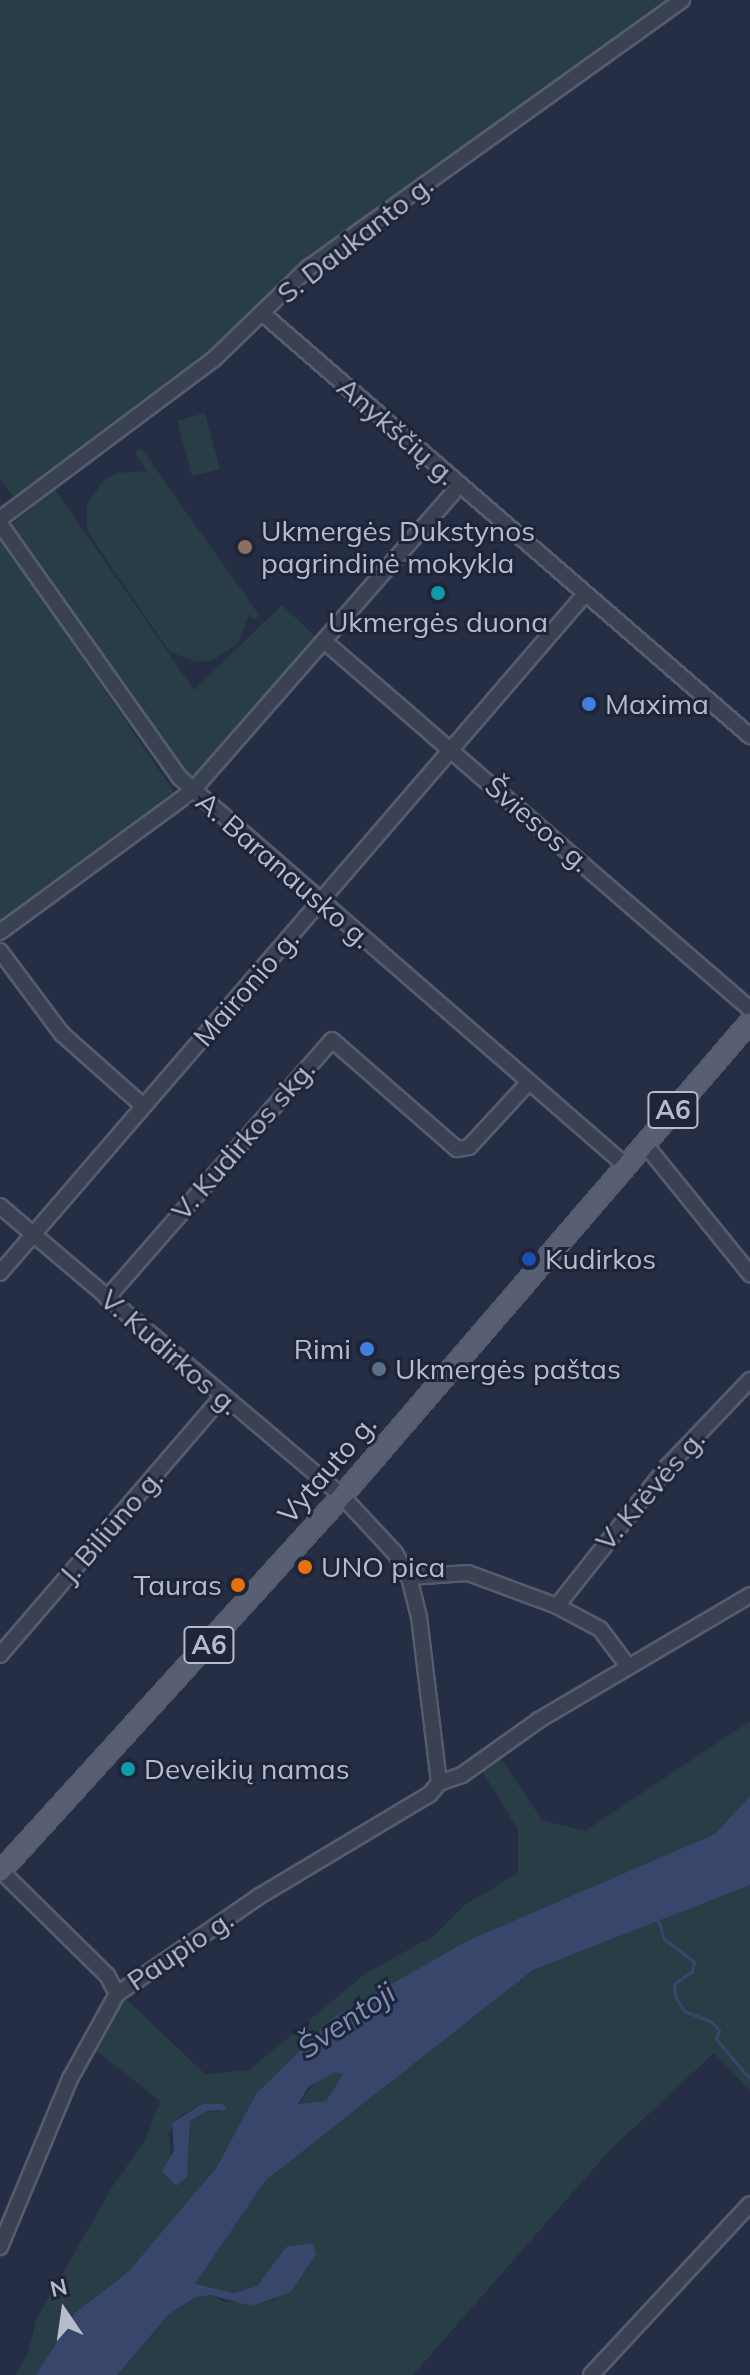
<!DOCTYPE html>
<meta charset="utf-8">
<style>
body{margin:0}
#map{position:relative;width:750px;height:2375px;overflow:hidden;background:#252e44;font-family:Mulish,sans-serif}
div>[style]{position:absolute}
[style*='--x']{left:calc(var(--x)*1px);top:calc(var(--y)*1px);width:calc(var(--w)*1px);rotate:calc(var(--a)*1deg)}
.green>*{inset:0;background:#283d45;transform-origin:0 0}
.water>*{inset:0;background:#38466b}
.stream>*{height:3px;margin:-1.5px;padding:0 1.5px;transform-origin:1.5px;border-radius:1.5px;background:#38466b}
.roads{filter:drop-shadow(2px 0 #555c6e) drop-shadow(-2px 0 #555c6e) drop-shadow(0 2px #555c6e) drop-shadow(0 -2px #555c6e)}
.minor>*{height:14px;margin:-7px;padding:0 7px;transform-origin:7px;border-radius:7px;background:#3a4153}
.major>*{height:18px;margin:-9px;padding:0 9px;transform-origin:9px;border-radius:9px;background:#585f73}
.dots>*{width:22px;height:22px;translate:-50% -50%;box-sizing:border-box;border:4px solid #1f2539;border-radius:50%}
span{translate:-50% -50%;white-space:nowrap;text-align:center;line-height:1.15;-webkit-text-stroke:6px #1f2539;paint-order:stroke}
.shield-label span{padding:2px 6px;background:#1f2539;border:2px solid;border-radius:6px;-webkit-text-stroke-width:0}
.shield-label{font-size:26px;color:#b7bccd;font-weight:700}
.street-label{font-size:28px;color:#b7bccd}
.poi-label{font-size:28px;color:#b7bccd}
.left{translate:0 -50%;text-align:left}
.right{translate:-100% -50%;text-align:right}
.water-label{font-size:30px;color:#7d8db5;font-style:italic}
.north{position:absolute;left:24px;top:2271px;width:80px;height:80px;-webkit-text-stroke:6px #1f2539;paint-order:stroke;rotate:347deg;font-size:22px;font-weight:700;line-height:32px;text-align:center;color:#b7bccd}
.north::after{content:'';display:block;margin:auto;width:28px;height:36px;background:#b7bccd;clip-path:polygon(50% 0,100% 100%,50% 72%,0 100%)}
</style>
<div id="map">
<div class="green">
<i style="clip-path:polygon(0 0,682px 0,415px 192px,19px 504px,0 479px)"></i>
<i style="left:205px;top:413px;width:58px;height:29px;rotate:75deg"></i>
<i style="clip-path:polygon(141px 448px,259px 615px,254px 620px,249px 615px,238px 644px,212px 660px,197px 662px,170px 652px,87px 531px,87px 505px,103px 481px,116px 473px,147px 471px,135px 453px)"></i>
<i style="clip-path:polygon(55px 489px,194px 690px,282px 605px,318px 639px,190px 779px,9px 526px)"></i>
<i style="clip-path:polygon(0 536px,174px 792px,0 920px)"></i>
<i style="clip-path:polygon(evenodd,750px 1721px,750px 1796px,715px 1834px,467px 1941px,256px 2094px,216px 2167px,171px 2224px,129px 2271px,75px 2313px,36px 2375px,15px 2375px,27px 2356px,37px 2318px,114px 2184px,145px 2141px,160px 2101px,93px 2048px,123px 1996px,205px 2074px,249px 2070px,366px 1973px,435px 1935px,465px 1905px,518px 1873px,518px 1830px,481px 1769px,500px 1757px,542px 1820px,585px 1831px,750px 1721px,202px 2104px,222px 2112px,206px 2111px,190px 2121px,188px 2167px,171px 2157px,169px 2133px,180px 2116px,202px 2104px)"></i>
<i style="clip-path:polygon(750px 1885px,750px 2090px,714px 2053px,610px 2150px,413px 2375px,117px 2375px,169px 2314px,196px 2297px,211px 2295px,224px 2302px,275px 2300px,286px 2247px,257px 2286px,234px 2293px,194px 2285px,265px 2181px,533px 1970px)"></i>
<i style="clip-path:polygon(336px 2072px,343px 2074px,326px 2101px,297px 2105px,320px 2076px)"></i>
</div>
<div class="water">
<i style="clip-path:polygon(evenodd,750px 1796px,750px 1885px,533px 1970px,265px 2181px,195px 2284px,234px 2293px,257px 2286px,286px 2247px,312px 2243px,316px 2254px,291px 2292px,251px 2306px,211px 2295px,196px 2297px,169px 2314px,117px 2375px,36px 2375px,75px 2313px,129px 2271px,216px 2168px,256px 2094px,334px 2017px,467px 1941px,715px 1834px,750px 1796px,336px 2072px,343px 2074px,326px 2101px,298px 2104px,309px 2086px,336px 2072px)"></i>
<i style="clip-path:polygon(202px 2104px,223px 2104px,227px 2110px,206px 2111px,190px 2121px,187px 2177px,176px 2186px,162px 2171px,174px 2151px,172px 2123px)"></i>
</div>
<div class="stream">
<i style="--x:658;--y:1920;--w:20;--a:72"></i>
<i style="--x:664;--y:1939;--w:38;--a:37"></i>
<i style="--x:694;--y:1962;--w:9;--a:103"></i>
<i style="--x:692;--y:1971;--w:22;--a:144"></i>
<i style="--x:674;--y:1984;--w:12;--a:85"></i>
<i style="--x:675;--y:1996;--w:17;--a:59"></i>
<i style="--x:684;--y:2011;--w:30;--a:21"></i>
<i style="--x:712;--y:2022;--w:11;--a:49"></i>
<i style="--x:719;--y:2030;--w:9;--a:108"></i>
<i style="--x:716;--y:2039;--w:52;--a:49.6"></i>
</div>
<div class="roads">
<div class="minor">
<i style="--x:262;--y:313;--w:646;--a:40.92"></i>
<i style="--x:0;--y:519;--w:267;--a:-36.8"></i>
<i style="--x:214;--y:359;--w:131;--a:-44.1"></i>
<i style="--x:308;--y:268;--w:460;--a:-35.6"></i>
<i style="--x:0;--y:524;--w:311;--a:54.7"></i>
<i style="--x:180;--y:778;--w:590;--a:41.01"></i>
<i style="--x:324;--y:641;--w:563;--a:40.82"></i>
<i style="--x:0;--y:932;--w:240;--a:-36.3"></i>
<i style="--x:193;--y:790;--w:404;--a:-48.8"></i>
<i style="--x:0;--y:951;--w:104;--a:53.2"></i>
<i style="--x:62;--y:1034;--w:108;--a:41.6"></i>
<i style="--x:644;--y:1143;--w:169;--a:51"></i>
<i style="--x:0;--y:1206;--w:448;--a:40.3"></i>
<i style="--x:342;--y:1496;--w:78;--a:47.1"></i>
<i style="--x:395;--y:1553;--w:28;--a:60"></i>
<i style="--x:409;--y:1577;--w:41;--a:76"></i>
<i style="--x:419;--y:1617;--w:167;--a:83.1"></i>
<i style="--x:0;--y:1273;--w:896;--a:-49.25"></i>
<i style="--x:107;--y:1298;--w:342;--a:-48.9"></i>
<i style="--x:332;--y:1040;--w:166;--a:41.1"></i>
<i style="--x:457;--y:1149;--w:12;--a:-9"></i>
<i style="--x:469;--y:1147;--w:88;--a:-47.3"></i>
<i style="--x:409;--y:1577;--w:59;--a:-3.9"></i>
<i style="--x:468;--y:1573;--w:95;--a:20.3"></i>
<i style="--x:557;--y:1606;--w:49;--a:28.1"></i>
<i style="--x:600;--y:1629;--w:46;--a:52.9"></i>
<i style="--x:557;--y:1606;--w:179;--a:-51.6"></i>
<i style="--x:668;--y:1466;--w:119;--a:-46.4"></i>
<i style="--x:0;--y:1655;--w:340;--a:-49.3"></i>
<i style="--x:0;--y:1870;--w:150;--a:44.5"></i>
<i style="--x:107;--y:1975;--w:21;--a:62"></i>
<i style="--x:0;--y:2247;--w:182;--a:-67.4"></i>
<i style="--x:70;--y:2079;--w:97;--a:-61.1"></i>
<i style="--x:117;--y:1994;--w:171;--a:-34.5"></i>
<i style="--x:258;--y:1897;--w:200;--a:-30.9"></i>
<i style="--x:430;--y:1794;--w:14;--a:-51"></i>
<i style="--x:439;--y:1783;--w:24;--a:-19"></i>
<i style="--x:462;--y:1775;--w:95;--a:-35.5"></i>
<i style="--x:539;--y:1720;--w:245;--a:-30.6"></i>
<i style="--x:591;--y:2375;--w:233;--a:-47.1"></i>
</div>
<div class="major">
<i style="--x:0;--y:1872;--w:508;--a:-47.71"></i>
<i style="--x:342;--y:1496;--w:625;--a:-49.28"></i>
</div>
</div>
<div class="dots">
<i style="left:245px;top:547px;background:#8d6e63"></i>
<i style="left:438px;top:593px;background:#0f9aa8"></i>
<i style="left:589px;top:704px;background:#3f7fe0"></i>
<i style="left:529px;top:1259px;background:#1a4fb4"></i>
<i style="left:367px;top:1349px;background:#3f7fe0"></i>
<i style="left:379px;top:1369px;background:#5c6f8a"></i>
<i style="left:305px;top:1567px;background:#e8710a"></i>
<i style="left:238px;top:1585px;background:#e8710a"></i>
<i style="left:128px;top:1769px;background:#0f9aa8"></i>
</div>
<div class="shield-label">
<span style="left:673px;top:1110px">A6</span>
<span style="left:209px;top:1645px">A6</span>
</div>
<div class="street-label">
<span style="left:355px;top:239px;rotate:-38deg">S. Daukanto g.</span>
<span style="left:397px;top:431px;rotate:41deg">Anykščių g.</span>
<span style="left:538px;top:824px;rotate:41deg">Šviesos g.</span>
<span style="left:284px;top:870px;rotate:41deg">A. Baranausko g.</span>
<span style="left:246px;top:988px;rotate:-49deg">Maironio g.</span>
<span style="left:243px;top:1140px;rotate:-49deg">V. Kudirkos skg.</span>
<span style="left:170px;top:1352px;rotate:41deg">V. Kudirkos g.</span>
<span style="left:327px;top:1469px;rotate:-49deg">Vytauto g.</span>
<span style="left:650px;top:1490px;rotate:-49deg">V. Krėvės g.</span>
<span style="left:111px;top:1526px;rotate:-49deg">J. Biliūno g.</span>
<span style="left:180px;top:1950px;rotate:-34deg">Paupio g.</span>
</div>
<div class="poi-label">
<span class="left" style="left:261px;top:547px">Ukmergės Dukstynos<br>pagrindinė mokykla</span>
<span style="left:438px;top:622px">Ukmergės duona</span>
<span class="left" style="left:605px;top:704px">Maxima</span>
<span class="left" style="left:545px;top:1259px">Kudirkos</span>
<span class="right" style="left:351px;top:1349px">Rimi</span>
<span class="left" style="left:395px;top:1369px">Ukmergės paštas</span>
<span class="left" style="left:321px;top:1567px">UNO pica</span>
<span class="right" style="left:222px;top:1585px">Tauras</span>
<span class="left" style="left:144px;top:1769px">Deveikių namas</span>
</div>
<div class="water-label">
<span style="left:346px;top:2020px;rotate:-34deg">Šventoji</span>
</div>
<div class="north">N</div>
</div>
